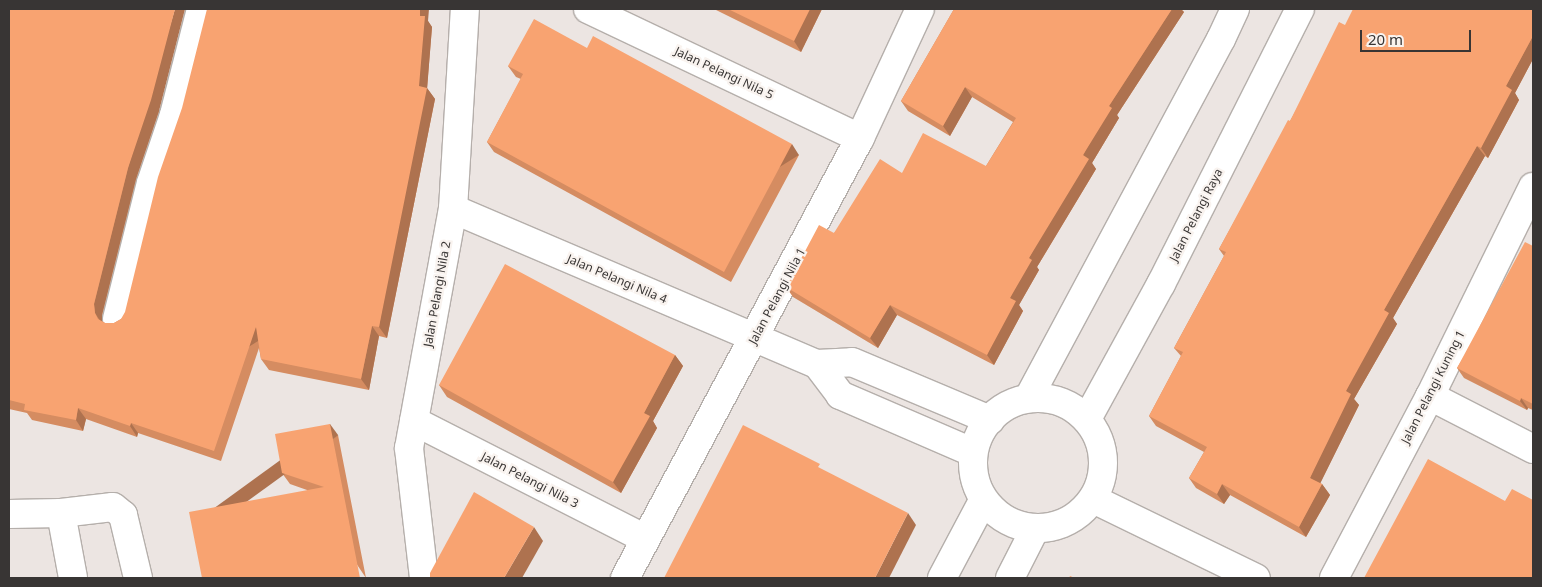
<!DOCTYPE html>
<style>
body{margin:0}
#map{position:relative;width:1542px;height:587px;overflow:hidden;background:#ece5e2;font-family:"Noto Sans",sans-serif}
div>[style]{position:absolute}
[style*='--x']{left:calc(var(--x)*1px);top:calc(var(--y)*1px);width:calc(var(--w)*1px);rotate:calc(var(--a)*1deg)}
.roads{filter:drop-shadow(1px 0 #b5afab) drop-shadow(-1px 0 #b5afab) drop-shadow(0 1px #b5afab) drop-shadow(0 -1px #b5afab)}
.minor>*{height:28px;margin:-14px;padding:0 14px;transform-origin:14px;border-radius:14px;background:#fff}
.minor>.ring{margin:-14px;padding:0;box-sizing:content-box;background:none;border:28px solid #fff;border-radius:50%}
.wall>*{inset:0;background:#d58c61}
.shaded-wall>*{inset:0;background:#ae724f;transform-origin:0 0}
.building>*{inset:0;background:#f8a371}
span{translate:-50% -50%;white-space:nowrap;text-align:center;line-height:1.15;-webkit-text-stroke:4.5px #f9f3ef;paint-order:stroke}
.street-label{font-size:12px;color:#383534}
.frame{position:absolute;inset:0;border:10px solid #383534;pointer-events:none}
.scale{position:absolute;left:1360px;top:30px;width:111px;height:22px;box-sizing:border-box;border:2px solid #383534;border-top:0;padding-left:6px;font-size:15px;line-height:18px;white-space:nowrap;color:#383534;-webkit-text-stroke:4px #f9f3ef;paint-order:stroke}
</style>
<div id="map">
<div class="roads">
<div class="minor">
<i style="--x:588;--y:9;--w:301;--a:25.4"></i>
<i style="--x:453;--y:209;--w:396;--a:23.1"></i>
<i style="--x:817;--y:364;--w:35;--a:-3"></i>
<i style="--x:852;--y:362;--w:150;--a:22.8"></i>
<i style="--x:117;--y:319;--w:140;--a:-76"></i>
<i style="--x:151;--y:183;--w:72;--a:-71.3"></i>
<i style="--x:174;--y:115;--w:109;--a:-75.7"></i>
<i style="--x:817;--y:364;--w:39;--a:53"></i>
<i style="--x:840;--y:395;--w:144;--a:23.4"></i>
<i style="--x:1430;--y:396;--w:116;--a:27.2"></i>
<i style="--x:1029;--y:397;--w:406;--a:-61.8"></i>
<i style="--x:1221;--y:39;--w:33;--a:-65"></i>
<i class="ring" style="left:973px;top:398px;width:102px;height:102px"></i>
<i style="--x:1087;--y:419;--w:154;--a:-61.3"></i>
<i style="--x:1161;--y:284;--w:308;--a:-63.2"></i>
<i style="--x:414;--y:421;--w:260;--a:27"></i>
<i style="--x:1093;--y:499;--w:181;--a:25.9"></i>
<i style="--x:61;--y:513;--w:66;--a:79.5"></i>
<i style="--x:9;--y:514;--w:52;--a:-1.1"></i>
<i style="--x:61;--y:513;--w:52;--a:-6.6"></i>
<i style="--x:113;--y:507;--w:13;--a:39"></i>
<i style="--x:123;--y:515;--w:65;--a:76.6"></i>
<i style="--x:424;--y:578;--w:131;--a:-96.6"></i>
<i style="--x:409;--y:448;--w:243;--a:-79.6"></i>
<i style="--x:453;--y:209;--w:200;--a:-86.6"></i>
<i style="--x:625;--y:578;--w:499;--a:-61.9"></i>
<i style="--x:860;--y:138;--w:142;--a:-65.1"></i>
<i style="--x:942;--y:578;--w:87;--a:-62"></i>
<i style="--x:1010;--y:578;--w:55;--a:-63"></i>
<i style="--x:1334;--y:578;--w:206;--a:-62.2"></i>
<i style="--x:1430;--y:396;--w:233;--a:-63.8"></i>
</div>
</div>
<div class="wall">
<i style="clip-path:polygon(9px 9px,159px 111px,136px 179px,102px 315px,102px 321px,105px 323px,114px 323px,121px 319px,428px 21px,432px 27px,427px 88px,435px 99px,387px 338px,379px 336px,369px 390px,269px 370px,261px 359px,259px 348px,221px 461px,138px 433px,137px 437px,86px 419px,83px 431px,32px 420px,27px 413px,9px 409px)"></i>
<i style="clip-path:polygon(714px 9px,822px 9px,801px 52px)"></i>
<i style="clip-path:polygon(954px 9px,1181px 9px,1184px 12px,1117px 115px,1119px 118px,1092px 163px,1096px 169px,1037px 267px,1039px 270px,1019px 305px,1023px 311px,994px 365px,897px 315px,878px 348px,793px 297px,786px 287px,834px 233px,902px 173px,986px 166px,1013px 122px,972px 97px,950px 136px,908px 111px,901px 101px)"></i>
<i style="clip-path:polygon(1533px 9px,1533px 59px,1515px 93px,1519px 100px,1488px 158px,1485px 156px,1393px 318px,1397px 324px,1354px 399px,1359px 405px,1320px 483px,1322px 484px,1330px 495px,1306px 537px,1230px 495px,1224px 504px,1196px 488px,1189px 478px,1204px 452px,1156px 426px,1149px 416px,1181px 356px,1174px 348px,1224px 256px,1219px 249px,1290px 121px,1345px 25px)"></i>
<i style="clip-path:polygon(587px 48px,799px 155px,731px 282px,494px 152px,487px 142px,521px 79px,516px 77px,508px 66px)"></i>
<i style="clip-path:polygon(1533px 246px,1533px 410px,1528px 408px,1527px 410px,1464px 378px,1457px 368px)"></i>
<i style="clip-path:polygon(675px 355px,683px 366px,653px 421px,657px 428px,621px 493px,447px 397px,439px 385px)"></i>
<i style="clip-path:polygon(338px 435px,366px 578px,307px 490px,290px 484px,282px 473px)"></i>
</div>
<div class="shaded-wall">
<i style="clip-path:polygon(175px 9px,185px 9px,159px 111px,136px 179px,102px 315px,102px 324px,106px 330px,95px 313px,94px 304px,128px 168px)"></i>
<i style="clip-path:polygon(420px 9px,429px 9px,428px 21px,432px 27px,427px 90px,427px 88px,435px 99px,387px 338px,379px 327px,419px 86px)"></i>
<i style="clip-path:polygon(810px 9px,822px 9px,801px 52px,794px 41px)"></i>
<i style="clip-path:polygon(1172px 9px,1181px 9px,1184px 12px,1117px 115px,1119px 118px,1092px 163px,1096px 169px,1037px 267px,1039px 270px,1019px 305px,1023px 311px,994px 365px,987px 355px,1010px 298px,1029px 258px,1109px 106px)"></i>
<i style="clip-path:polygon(1533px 36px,1533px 59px,1515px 93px,1519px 100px,1488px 158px,1481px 148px,1506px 86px)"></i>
<i style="clip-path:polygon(965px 87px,972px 97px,950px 136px,943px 126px)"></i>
<i style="left:792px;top:144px;width:13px;height:145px;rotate:58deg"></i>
<i style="clip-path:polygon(1477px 146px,1485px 156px,1393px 318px,1397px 324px,1354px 399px,1359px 405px,1318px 488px,1310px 478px,1346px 391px,1384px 310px)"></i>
<i style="clip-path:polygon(890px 305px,897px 315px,878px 348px,870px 338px)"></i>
<i style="clip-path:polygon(372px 326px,379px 336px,369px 390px,361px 379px)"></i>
<i style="left:256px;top:327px;width:13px;height:131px;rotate:58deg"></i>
<i style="clip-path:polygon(675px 355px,683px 366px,653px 421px,657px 428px,621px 493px,613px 482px,644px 413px)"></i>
<i style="clip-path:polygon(1521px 398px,1528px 408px,1527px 410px,1520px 401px)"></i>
<i style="clip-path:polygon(78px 408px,86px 419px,83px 431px,76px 420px)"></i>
<i style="clip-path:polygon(131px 423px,138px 433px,137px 437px,130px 426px)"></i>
<i style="left:330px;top:424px;width:14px;height:157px;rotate:54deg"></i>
<i style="clip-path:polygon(1222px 484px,1230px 495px,1224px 504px,1217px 494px)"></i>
<i style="clip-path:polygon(1322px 484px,1330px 495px,1306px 537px,1299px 527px)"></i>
<i style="clip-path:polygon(908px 513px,916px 525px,889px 578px,875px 578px)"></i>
<i style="clip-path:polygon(534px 527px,543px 541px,522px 578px,504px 578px)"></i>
</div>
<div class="building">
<i style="clip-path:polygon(9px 9px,175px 9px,151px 100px,128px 168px,94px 304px,95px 313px,98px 319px,105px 323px,114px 323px,121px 319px,125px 312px,158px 177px,182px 108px,207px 9px,420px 9px,420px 16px,425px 16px,419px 86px,427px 88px,379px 327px,372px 326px,361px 379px,261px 359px,256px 327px,214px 451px,131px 423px,130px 426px,78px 408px,76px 420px,24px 410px,25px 404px,9px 400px)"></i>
<i style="clip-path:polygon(728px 9px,810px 9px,794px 41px)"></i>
<i style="clip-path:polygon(954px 9px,1172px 9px,1109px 106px,1112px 108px,1083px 155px,1089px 159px,1029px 258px,1032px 260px,1010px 298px,1016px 301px,987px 355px,890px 305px,870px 338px,786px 287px,819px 225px,834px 233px,880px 159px,902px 173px,923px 133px,986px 166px,1016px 118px,965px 87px,943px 126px,901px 101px)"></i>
<i style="clip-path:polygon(1353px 9px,1533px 9px,1533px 36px,1506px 86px,1512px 90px,1481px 148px,1477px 146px,1384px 310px,1389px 313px,1346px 391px,1351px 394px,1310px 478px,1322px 484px,1299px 527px,1222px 484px,1217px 494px,1189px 478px,1207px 447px,1149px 416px,1183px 352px,1174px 348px,1226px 252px,1219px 249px,1288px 120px,1290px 121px,1339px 22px,1345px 25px)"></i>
<i style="clip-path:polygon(534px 19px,587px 48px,593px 36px,792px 144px,724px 272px,487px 142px,523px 74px,508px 66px)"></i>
<i style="clip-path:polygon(1525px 242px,1533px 246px,1533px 404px,1521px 398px,1520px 401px,1457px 368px)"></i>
<i style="clip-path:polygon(505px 264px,675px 355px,644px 413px,650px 416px,613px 482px,439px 385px)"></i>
<i style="clip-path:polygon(330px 424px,360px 578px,202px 578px,189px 512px,324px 487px,282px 473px,275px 434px)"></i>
<i style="clip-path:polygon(743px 425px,820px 464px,818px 467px,908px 513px,875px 578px,664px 578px)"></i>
<i style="clip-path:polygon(1428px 459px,1505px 501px,1512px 489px,1533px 500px,1533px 578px,1364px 578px)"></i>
<i style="clip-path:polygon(474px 492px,534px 527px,504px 578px,430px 578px,430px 573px)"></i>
<i style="clip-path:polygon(1070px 576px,1075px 578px,1069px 578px)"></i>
</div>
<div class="street-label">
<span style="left:724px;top:73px;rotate:25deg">Jalan Pelangi Nila 5</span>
<span style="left:1196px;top:215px;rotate:-63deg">Jalan Pelangi Raya</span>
<span style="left:617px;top:279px;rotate:23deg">Jalan Pelangi Nila 4</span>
<span style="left:437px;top:294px;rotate:-80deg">Jalan Pelangi Nila 2</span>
<span style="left:777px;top:296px;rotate:-62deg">Jalan Pelangi Nila 1</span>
<span style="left:1433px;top:387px;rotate:-63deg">Jalan Pelangi Kuning 1</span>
<span style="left:530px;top:480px;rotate:27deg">Jalan Pelangi Nila 3</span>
</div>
<div class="frame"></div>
<div class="scale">20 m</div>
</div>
